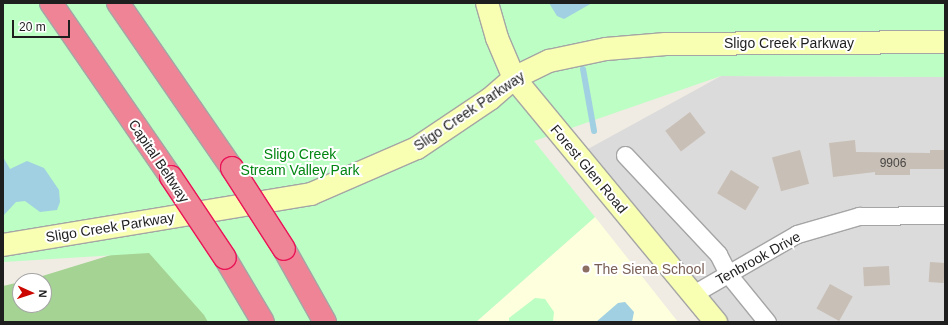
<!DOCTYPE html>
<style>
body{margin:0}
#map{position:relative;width:948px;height:325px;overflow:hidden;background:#f0ece3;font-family:Helvetica,sans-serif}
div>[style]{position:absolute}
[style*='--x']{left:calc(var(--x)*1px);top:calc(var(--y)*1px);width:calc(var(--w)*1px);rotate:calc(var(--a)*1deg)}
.residential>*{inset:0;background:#dcdbdb}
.education>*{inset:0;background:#feffdd}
.forest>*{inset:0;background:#a5d394}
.park>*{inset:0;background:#bcfec4}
.water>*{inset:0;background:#a0d0e1}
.stream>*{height:6px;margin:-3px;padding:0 3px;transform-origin:3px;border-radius:3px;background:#a0d0e1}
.building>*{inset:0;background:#c8bfb6;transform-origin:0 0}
.roads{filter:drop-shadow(1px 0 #a5a5a5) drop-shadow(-1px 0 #a5a5a5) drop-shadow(0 1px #a5a5a5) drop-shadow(0 -1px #a5a5a5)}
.street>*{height:17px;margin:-8.5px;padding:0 8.5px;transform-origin:8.5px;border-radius:8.5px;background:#fff}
.secondary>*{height:22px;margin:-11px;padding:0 11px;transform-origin:11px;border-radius:11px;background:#f8ffb3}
.highway>*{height:22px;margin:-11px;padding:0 11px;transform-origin:11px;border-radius:11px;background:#ee8495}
.bridges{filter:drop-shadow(1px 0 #e91557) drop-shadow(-1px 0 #e91557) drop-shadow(0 1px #e91557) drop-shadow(0 -1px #e91557)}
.highway-bridge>*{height:22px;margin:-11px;padding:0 11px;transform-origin:11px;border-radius:11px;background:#ee8495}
.dots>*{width:11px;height:11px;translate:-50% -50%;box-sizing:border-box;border:2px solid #fff;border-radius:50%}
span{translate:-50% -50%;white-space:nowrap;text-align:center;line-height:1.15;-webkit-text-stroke:4px #fff;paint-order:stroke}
.number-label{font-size:12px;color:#484644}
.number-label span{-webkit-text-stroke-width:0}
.street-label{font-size:14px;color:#1e1e1e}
.park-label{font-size:14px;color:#028612}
.education-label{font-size:14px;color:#785e54}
.left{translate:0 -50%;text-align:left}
.frame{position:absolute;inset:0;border:4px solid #1e1e1e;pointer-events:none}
.north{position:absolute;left:12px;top:273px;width:40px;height:40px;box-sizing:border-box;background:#fff;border:1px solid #a5a5a5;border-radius:50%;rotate:93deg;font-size:11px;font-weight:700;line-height:16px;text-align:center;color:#1e1e1e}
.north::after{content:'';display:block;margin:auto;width:14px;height:18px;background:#cc0700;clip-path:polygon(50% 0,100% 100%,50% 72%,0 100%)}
.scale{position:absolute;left:12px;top:20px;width:58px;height:18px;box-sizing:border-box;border:2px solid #1e1e1e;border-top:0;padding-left:5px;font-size:12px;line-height:14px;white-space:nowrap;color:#1e1e1e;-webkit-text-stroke:3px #fff;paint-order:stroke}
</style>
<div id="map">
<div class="residential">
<i style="clip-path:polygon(721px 76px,945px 77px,945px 322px,716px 322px,577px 155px)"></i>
</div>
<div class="education">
<i style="clip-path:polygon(595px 217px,678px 322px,476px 322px)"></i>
</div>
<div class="forest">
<i style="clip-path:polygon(163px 239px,211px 322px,3px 322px,3px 286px,20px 282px,20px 305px,44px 305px,44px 281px,26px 281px)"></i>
</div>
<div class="park">
<i style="clip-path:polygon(3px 3px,945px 3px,945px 77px,721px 76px,534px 141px,595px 217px,476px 322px,208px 322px,204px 315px,149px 253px,3px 262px)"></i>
<i style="clip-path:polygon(535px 298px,545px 299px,554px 312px,553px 321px,509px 322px,509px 318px)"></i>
</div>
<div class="water">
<i style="clip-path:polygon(549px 3px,592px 3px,564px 19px,557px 16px)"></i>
<i style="clip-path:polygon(3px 157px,10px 169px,27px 161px,44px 168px,59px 190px,60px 202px,57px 210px,40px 212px,25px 201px,16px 202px,3px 216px)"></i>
<i style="clip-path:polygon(625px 302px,634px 312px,632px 322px,596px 322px,618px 303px)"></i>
</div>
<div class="stream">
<i style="--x:583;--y:69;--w:63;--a:79.9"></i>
</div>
<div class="building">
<i style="left:690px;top:112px;width:26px;height:31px;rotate:53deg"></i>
<i style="clip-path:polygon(855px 140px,856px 152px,930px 153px,930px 150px,945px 150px,945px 169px,910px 169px,910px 175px,875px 175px,875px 172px,833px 177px,829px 143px)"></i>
<i style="left:800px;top:150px;width:35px;height:29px;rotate:75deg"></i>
<i style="left:731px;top:170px;width:33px;height:27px;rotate:31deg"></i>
<i style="left:930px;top:262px;width:15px;height:20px;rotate:4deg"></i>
<i style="left:889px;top:266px;width:19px;height:26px;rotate:87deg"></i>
<i style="left:830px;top:284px;width:26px;height:28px;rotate:29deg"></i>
</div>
<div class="roads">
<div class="street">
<i style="--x:625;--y:155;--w:136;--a:46.8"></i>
<i style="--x:718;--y:254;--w:22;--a:63"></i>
<i style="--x:728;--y:274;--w:62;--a:50.9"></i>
<i style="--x:693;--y:294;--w:120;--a:-30"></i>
<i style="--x:797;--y:234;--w:65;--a:-16.2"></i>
<i style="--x:859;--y:216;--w:86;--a:-0.7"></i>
</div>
<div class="secondary">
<i style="--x:487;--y:3;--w:36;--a:74"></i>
<i style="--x:497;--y:38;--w:43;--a:67"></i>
<i style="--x:514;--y:78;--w:317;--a:50.4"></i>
<i style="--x:3;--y:245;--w:312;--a:-9.4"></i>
<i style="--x:311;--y:194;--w:116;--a:-23.5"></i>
<i style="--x:417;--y:148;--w:88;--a:-33.9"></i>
<i style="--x:490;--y:99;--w:32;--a:-41"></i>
<i style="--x:514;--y:78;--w:39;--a:-26"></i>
<i style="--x:549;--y:61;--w:58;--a:-11.9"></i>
<i style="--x:606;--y:49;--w:60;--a:-4.8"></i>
<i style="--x:666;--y:44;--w:279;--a:-0.4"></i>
</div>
<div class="highway">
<i style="--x:51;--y:3;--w:211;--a:55.4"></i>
<i style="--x:118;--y:3;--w:201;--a:55.4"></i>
<i style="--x:284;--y:249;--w:84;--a:60.7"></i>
<i style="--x:225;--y:258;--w:74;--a:59.3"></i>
</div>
</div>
<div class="bridges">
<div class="highway-bridge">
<i style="--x:232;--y:168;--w:96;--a:57.3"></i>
<i style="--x:171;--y:177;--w:97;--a:56.3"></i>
</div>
</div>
<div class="dots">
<i style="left:586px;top:269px;background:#8d6e63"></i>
</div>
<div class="number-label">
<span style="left:893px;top:164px">9906</span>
</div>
<div class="street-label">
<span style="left:789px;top:43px">Sligo Creek Parkway</span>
<span style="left:469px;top:111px;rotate:-34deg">Sligo Creek Parkway</span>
<span style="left:159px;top:161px;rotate:56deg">Capital Beltway</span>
<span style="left:589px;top:169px;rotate:50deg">Forest Glen Road</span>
<span style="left:110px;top:227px;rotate:-9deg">Sligo Creek Parkway</span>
<span style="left:758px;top:258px;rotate:-29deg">Tenbrook Drive</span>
</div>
<div class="park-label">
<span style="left:300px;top:162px">Sligo Creek<br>Stream Valley Park</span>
</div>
<div class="education-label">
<span class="left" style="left:594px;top:269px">The Siena School</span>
</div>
<div class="frame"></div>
<div class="north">N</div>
<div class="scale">20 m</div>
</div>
